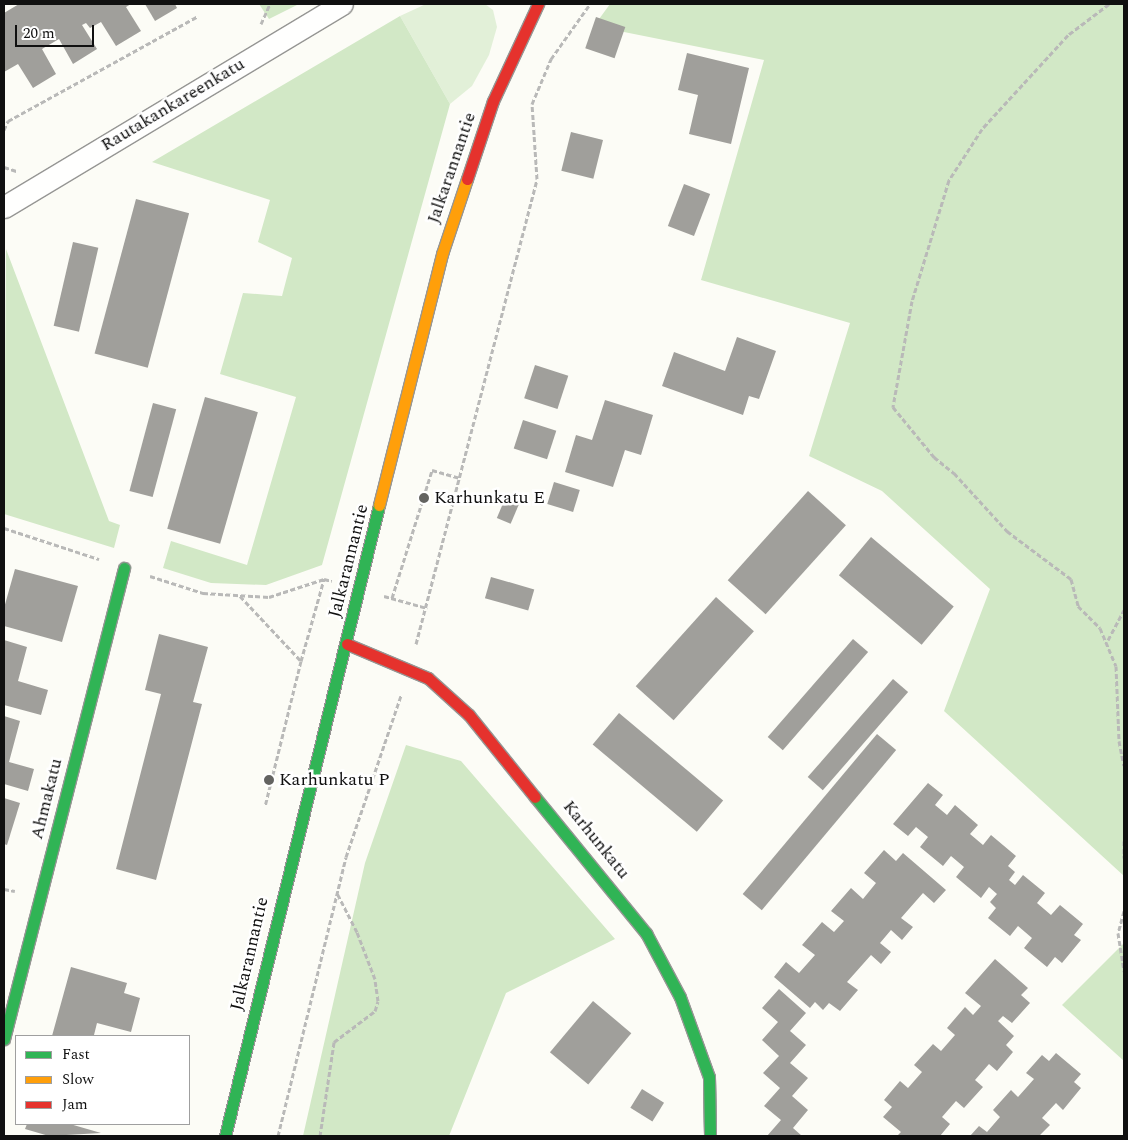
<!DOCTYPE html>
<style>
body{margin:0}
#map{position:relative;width:1128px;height:1140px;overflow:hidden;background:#fcfcf6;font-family:Spectral,serif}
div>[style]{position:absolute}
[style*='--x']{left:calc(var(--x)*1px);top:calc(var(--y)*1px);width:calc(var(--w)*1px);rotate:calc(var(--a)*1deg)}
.green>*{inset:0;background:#e2f0d8}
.forest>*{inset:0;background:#d2e8c6}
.building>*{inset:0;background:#a09f9b;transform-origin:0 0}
.path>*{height:3px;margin-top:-1.5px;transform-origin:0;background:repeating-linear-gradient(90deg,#b9b9b8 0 5px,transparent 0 7.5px)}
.roads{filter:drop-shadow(1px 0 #969694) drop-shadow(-1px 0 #969694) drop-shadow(0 1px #969694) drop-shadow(0 -1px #969694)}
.street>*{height:21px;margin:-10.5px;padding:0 10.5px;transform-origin:10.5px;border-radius:10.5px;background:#fffffe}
.fast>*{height:11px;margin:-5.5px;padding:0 5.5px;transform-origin:5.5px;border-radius:5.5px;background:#30b455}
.slow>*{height:11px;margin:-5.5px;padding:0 5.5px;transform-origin:5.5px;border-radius:5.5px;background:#ff9f0a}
.jam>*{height:11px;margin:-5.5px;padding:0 5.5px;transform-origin:5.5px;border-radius:5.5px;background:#e5322d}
.dots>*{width:14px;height:14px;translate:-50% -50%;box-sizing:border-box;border:2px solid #fff;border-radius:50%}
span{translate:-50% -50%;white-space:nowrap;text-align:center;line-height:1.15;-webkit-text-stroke:5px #fff;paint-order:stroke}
.street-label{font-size:18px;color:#101010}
.poi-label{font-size:18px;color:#101010}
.left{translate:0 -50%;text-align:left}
.frame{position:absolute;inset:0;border:5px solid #101010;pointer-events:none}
.legend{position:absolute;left:15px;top:1035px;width:175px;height:90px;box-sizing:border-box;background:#fff;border:1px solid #9f9f9f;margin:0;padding:6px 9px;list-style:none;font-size:15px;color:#101010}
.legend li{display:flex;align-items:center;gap:10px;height:25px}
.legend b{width:25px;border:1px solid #9f9f9f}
.scale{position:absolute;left:15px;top:25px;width:79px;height:22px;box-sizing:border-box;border:2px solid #101010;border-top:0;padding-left:6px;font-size:15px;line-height:18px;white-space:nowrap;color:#101010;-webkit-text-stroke:4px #fff;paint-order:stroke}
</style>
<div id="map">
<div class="green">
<i style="clip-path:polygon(426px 4px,485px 4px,493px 10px,497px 27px,489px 55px,472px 86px,450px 104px,400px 16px)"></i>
</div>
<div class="forest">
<i style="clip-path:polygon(259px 4px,299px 4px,269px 19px)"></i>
<i style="clip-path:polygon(610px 4px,1124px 4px,1124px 876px,944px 711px,990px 589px,882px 491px,809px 456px,850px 323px,701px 280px,764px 60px,594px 26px)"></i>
<i style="clip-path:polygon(400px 16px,450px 104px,322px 565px,266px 585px,211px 583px,163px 568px,171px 541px,247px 565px,296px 397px,220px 374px,243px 293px,282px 296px,292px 258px,258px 242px,270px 200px,152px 162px)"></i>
<i style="clip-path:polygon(6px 249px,109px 521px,120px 525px,114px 548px,4px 514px)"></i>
<i style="clip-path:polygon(406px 745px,461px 761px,615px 939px,506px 993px,449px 1136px,303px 1136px,365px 863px)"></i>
<i style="clip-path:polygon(1124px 943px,1124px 1061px,1062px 1005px)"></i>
</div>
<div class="building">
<i style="clip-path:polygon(19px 4px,131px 4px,126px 7px,141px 31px,116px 46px,101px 22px,90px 28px,86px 23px,82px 25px,97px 49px,73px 64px,59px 39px,42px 49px,56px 74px,33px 88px,18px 64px,4px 72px,4px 13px)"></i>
<i style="clip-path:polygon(145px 4px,175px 4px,177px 8px,155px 21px)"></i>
<i style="left:596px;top:17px;width:31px;height:33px;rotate:19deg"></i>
<i style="clip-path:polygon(687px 53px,749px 68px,731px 144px,689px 134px,698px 95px,678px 90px)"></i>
<i style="left:571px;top:132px;width:33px;height:40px;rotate:14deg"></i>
<i style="left:684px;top:184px;width:28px;height:45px;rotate:21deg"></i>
<i style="left:136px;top:199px;width:55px;height:160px;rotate:15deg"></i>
<i style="left:73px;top:242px;width:26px;height:86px;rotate:13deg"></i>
<i style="clip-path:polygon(737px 337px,776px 351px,759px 399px,749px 396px,743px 415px,662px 386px,674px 352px,725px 371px)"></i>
<i style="left:535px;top:365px;width:35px;height:35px;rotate:18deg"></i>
<i style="left:205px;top:397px;width:55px;height:137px;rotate:16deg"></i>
<i style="clip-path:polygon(605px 400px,653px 415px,641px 455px,625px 450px,613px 487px,565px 472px,576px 435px,592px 440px)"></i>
<i style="left:153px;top:403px;width:24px;height:91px;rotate:15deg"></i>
<i style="left:523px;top:420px;width:35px;height:30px;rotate:18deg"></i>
<i style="left:554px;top:482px;width:27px;height:23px;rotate:17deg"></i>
<i style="left:808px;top:491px;width:51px;height:120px;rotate:42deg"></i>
<i style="left:507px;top:494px;width:15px;height:26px;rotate:23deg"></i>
<i style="left:871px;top:537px;width:108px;height:50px;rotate:40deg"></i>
<i style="clip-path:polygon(15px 569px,78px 586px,62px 642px,4px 626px,4px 608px)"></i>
<i style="left:491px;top:577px;width:45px;height:22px;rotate:16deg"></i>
<i style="left:716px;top:597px;width:51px;height:120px;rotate:42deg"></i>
<i style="clip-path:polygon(159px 634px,208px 647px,193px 702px,202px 704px,156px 880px,116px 869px,161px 694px,145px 690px)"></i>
<i style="left:853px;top:639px;width:20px;height:130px;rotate:41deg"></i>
<i style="clip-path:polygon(4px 640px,27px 647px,18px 681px,48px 690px,41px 715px,4px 705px)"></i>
<i style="left:893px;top:679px;width:20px;height:130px;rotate:41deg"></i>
<i style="left:619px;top:713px;width:136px;height:41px;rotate:40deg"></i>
<i style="clip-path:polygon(4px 716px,20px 721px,9px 762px,34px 769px,28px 791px,4px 784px)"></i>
<i style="left:877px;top:734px;width:25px;height:209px;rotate:40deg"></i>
<i style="clip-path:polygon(928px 783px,943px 795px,935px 805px,947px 815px,955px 805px,978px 825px,970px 834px,983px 845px,991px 835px,1016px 856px,1008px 866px,1015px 872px,1009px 880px,1015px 885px,1023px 875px,1045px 893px,1037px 903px,1051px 915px,1060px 905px,1083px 924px,1074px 935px,1081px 940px,1062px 963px,1055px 957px,1047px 967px,1024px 948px,1032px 938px,1018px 926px,1010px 936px,988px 918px,996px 908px,990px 902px,997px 894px,989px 887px,981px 898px,956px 877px,964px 867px,951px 856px,943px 866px,920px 847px,928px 837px,916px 827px,908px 836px,893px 824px)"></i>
<i style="clip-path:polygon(4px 798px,20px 803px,7px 845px,4px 844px)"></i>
<i style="clip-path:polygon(884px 850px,896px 861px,903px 853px,946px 890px,934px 903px,923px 893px,901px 918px,913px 927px,902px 940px,891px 930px,880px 943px,891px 952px,881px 964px,871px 955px,847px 982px,858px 990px,840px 1011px,829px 1003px,823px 1010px,815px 1002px,810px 1008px,774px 977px,786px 962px,799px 973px,815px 955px,802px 945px,822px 922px,834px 932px,844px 921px,831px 911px,851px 888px,863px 899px,876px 883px,864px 873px)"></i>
<i style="clip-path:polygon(995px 959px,1028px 988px,1021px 995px,1030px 1003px,1012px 1023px,1003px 1016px,998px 1021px,1014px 1036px,1006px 1045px,1013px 1052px,997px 1071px,989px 1064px,975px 1080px,983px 1087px,964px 1108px,956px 1101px,942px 1117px,950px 1124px,940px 1136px,897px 1136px,901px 1132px,883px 1117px,892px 1107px,884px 1100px,900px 1081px,908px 1088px,922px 1072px,914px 1065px,933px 1044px,941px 1051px,955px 1035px,947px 1028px,965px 1007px,973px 1015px,981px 1006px,965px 993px)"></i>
<i style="clip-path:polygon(71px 967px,127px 983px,124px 993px,140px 998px,131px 1032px,97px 1023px,94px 1035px,99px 1036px,52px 1036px)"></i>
<i style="clip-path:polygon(779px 989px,806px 1013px,790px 1031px,806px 1045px,790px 1063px,808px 1078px,792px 1096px,808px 1110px,793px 1128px,802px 1136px,767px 1136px,781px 1120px,764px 1106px,780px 1088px,763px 1073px,779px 1056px,762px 1040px,778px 1022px,762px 1008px)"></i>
<i style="left:593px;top:1001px;width:50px;height:67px;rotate:40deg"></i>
<i style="clip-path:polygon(1056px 1053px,1081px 1074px,1074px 1082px,1081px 1088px,1063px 1110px,1056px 1103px,1042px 1118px,1050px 1125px,1039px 1136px,970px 1136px,979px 1126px,987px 1132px,1000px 1117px,993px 1110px,1011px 1090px,1018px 1097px,1034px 1079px,1026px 1073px,1042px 1055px,1049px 1061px)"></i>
<i style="left:642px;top:1089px;width:26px;height:22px;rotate:32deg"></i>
<i style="clip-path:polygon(27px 1124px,70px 1124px,101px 1133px,49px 1136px,25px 1129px)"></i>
</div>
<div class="path">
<i style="--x:1109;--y:4;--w:51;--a:142.9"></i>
<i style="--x:1068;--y:35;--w:127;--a:132.5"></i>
<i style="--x:982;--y:129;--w:61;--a:122.9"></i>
<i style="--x:949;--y:180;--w:127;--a:107"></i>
<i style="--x:912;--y:301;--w:108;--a:100.2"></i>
<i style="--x:893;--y:407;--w:65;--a:50.6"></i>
<i style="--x:934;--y:457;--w:26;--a:39"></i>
<i style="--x:954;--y:473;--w:79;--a:47.6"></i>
<i style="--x:1007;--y:531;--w:80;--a:36.9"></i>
<i style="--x:1071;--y:579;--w:28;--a:75"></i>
<i style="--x:1078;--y:606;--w:31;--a:45"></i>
<i style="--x:1100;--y:628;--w:41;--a:67.2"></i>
<i style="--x:1116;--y:666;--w:75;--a:87.7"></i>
<i style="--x:1119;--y:741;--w:25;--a:79"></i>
<i style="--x:261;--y:24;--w:22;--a:-66"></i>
<i style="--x:4;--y:130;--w:10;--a:-66"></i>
<i style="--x:8;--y:121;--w:217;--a:-28.9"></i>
<i style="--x:4;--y:167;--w:13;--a:18"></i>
<i style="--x:4;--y:528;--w:100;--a:18.1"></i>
<i style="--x:150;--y:576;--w:56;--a:17.8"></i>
<i style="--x:203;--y:593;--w:66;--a:3.5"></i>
<i style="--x:269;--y:597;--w:58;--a:-18.1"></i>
<i style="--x:324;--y:579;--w:8;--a:14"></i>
<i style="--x:240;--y:596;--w:89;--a:46.8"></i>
<i style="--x:301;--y:661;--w:149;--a:103.9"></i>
<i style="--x:384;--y:596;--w:45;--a:15.6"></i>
<i style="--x:392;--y:598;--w:134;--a:-72.6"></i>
<i style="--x:432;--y:470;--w:29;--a:16"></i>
<i style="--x:1108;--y:640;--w:34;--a:-62"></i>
<i style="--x:416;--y:644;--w:480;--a:-75.4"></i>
<i style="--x:537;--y:179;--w:75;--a:-93.8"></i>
<i style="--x:532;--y:104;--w:49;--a:-67.1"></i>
<i style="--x:551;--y:59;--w:67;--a:-54.7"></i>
<i style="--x:301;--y:661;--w:85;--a:-74.3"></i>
<i style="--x:1124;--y:841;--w:17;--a:90"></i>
<i style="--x:4;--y:889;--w:11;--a:10"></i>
<i style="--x:1124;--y:911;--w:23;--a:105"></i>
<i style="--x:1118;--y:933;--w:39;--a:81"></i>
<i style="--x:278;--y:1136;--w:287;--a:-76.3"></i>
<i style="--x:346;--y:857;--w:171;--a:-71.2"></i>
<i style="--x:320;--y:1136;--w:95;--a:-81.5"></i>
<i style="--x:334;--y:1042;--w:51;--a:-37.1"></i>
<i style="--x:375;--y:1011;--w:10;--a:-73"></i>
<i style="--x:378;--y:1001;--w:22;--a:-98"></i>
<i style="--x:375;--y:979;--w:50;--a:-111"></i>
<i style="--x:357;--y:932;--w:44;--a:-117.1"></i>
</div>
<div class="roads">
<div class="street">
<i style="--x:4;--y:207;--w:394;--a:-31"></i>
</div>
<div class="fast">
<i style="--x:535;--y:797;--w:176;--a:50.8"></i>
<i style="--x:646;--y:933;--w:72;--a:62"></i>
<i style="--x:680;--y:997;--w:85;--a:70.1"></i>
<i style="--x:709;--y:1077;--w:59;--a:89"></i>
<i style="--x:4;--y:1039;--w:486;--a:-75.7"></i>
<i style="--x:225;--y:1136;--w:650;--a:-76.28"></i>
</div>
<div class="slow">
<i style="--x:379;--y:505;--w:259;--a:-75.9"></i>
<i style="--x:442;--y:254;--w:79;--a:-71.6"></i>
</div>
<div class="jam">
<i style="--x:467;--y:179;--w:82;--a:-71.6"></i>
<i style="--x:493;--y:101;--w:107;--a:-65.1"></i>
<i style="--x:347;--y:644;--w:88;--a:22.8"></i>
<i style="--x:428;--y:678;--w:55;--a:42.1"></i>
<i style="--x:469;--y:715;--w:105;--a:51.2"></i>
</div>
</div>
<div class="dots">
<i style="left:424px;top:498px;background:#636360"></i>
<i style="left:269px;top:780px;background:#636360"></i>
</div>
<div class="street-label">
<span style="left:173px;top:105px;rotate:-31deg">Rautakankareenkatu</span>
<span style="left:452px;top:168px;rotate:-71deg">Jalkarannantie</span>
<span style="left:349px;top:561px;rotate:-76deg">Jalkarannantie</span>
<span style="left:47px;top:799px;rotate:-76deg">Ahmakatu</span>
<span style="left:596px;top:840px;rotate:51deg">Karhunkatu</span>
<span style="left:250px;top:954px;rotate:-77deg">Jalkarannantie</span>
</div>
<div class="poi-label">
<span class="left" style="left:434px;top:498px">Karhunkatu E</span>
<span class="left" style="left:279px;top:780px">Karhunkatu P</span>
</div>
<div class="frame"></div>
<ul class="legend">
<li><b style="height:6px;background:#30b455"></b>Fast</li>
<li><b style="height:6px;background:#ff9f0a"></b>Slow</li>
<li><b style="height:6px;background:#e5322d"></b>Jam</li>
</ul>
<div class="scale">20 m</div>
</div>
